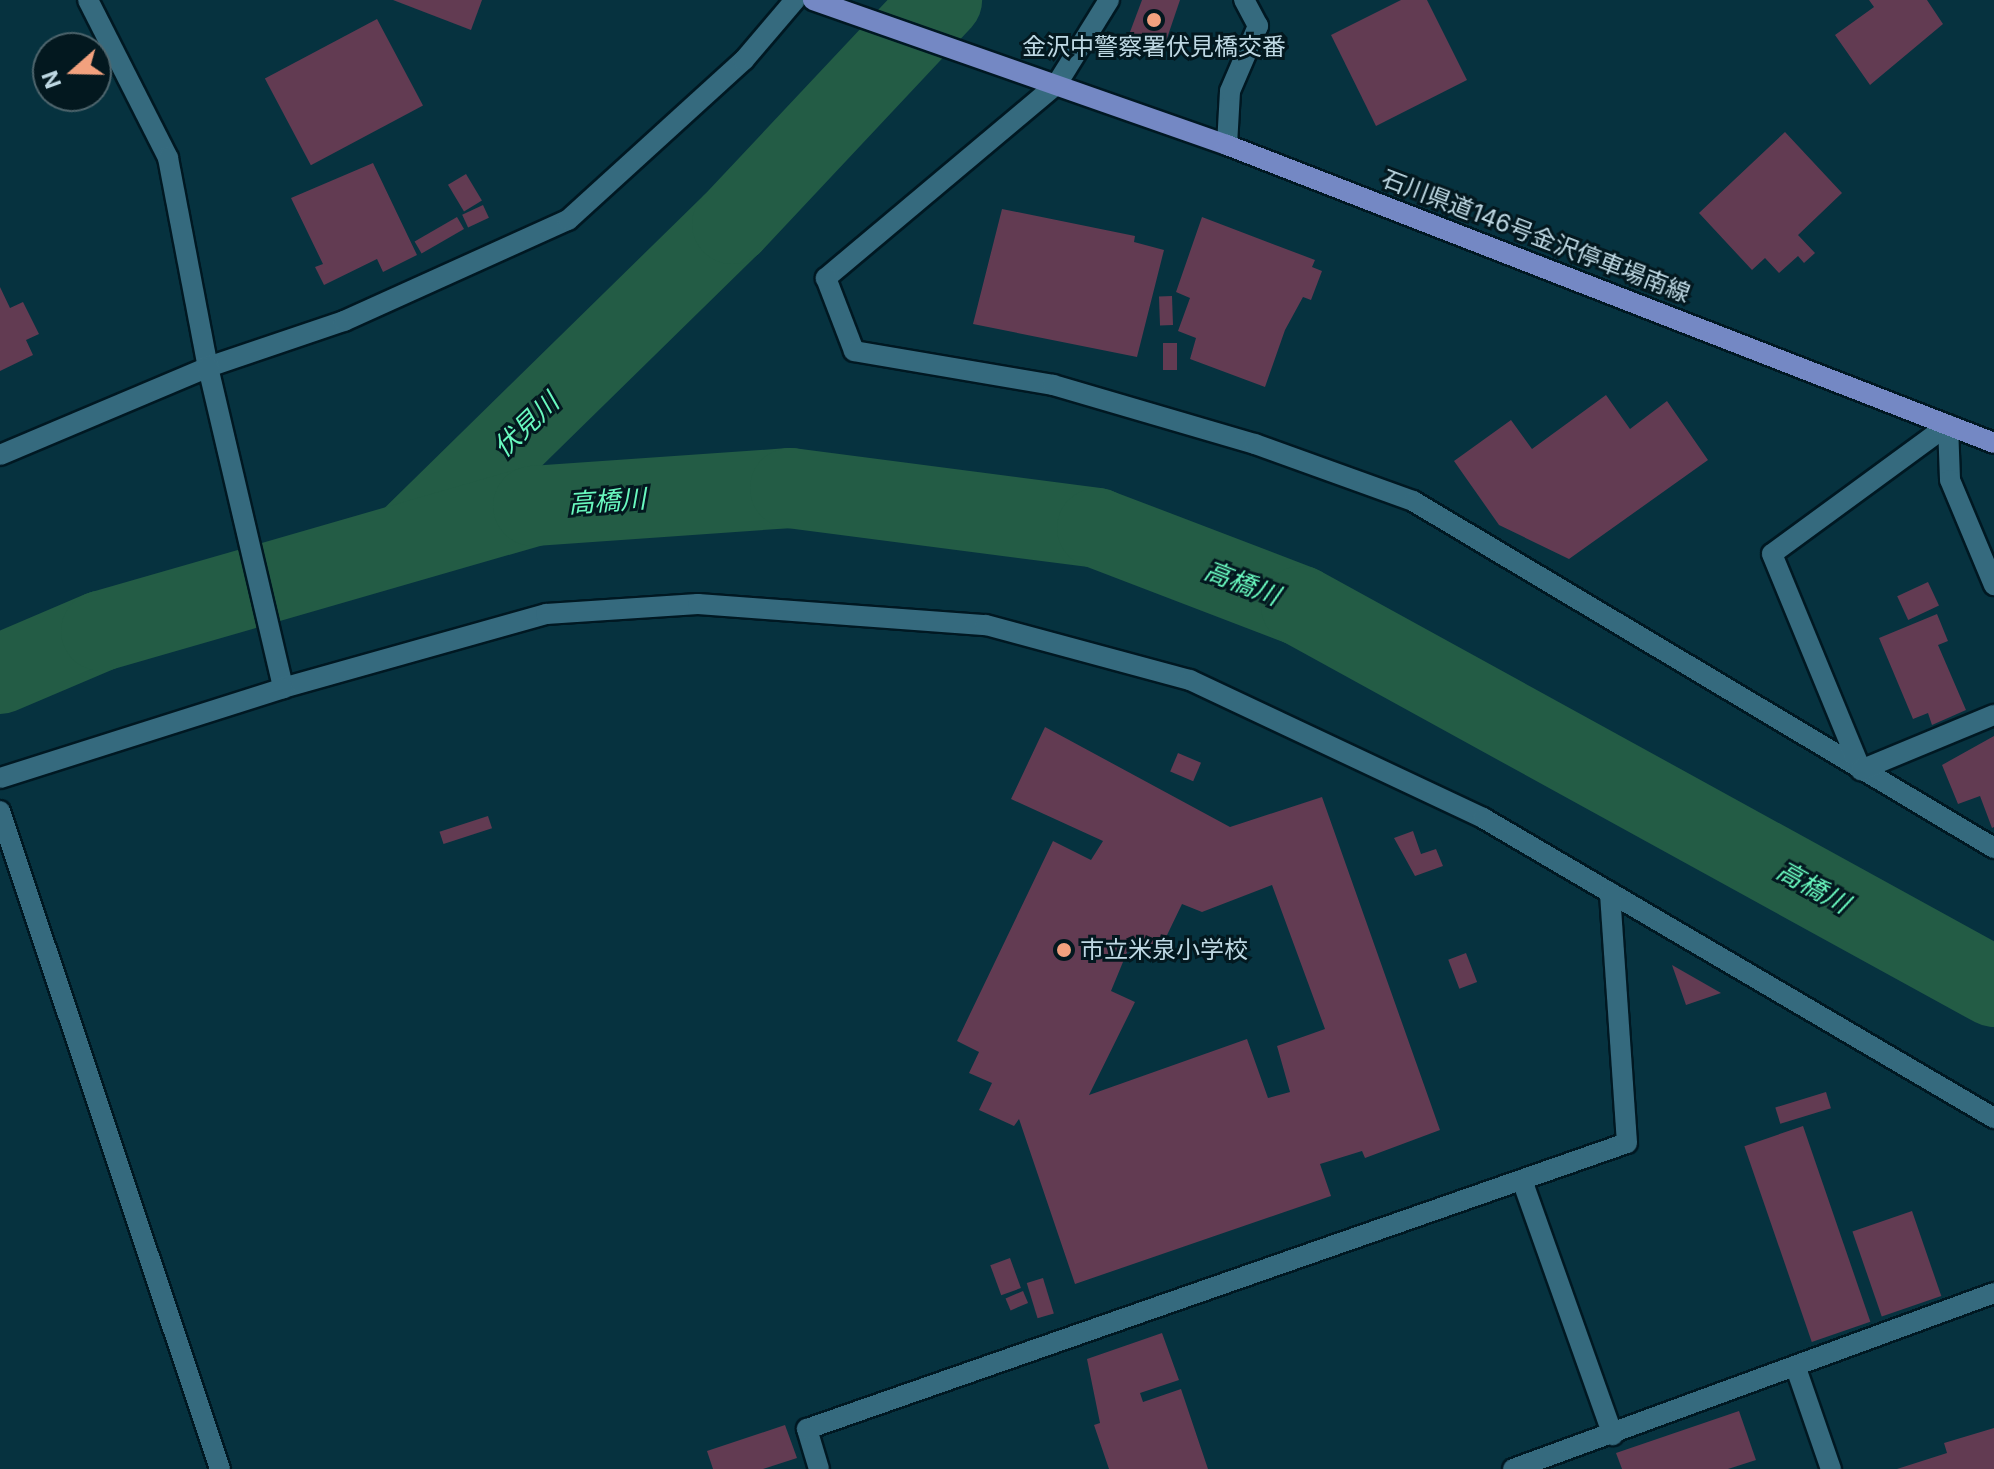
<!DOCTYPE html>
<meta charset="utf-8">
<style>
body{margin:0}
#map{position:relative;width:1994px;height:1469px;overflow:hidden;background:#06323f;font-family:Inter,"Noto Sans JP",sans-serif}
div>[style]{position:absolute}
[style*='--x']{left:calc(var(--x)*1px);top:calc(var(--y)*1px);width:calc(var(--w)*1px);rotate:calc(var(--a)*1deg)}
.river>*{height:80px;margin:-40px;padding:0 40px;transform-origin:40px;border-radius:40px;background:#235c45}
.building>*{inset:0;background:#623b52;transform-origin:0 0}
.roads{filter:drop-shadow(2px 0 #001822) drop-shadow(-2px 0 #001822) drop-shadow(0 2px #001822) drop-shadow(0 -2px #001822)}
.minor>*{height:20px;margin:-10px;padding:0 10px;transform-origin:10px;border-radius:10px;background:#356a7e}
.major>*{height:20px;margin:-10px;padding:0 10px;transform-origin:10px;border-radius:10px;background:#7488c4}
.dots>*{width:22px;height:22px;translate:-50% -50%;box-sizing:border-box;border:4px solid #03181f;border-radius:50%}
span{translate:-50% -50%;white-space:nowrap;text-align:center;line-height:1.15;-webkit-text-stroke:6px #03181f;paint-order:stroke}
.poi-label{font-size:24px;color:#bed8e3}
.left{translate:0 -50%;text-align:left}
.street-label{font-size:24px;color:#bed8e3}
.water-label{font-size:26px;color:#69f9bf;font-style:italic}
.north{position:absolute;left:32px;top:32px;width:80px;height:80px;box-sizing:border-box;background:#03181f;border:2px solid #4e656d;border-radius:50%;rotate:250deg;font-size:22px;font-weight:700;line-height:32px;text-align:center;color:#bed8e3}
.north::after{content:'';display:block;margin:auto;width:28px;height:36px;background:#f2a17e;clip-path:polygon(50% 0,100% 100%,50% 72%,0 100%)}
</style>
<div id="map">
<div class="river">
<i style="--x:412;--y:537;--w:448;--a:-44.4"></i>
<i style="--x:732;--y:224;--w:307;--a:-46.8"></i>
<i style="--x:0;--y:674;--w:110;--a:-23.1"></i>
<i style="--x:101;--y:631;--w:450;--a:-16.1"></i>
<i style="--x:533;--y:506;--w:258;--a:-4"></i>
<i style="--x:790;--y:488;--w:310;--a:7.4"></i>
<i style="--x:1097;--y:528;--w:218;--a:20.9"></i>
<i style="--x:1301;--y:606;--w:791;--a:28.8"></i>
</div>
<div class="building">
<i style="clip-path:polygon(393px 0,482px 0,471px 30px)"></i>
<i style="clip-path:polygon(1142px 0,1180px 0,1162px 53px,1127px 40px)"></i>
<i style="clip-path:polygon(1401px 0,1427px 0,1467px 80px,1376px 126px,1331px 35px)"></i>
<i style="clip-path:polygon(1869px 0,1927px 0,1943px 24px,1870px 85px,1835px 35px,1874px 7px)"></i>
<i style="left:377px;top:19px;width:98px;height:127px;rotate:62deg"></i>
<i style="clip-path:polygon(1785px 132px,1842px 193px,1798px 235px,1815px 253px,1804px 263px,1798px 256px,1779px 273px,1765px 258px,1752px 270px,1699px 213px)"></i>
<i style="clip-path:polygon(373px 163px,417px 255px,383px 272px,377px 259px,324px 285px,315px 267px,323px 264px,291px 198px)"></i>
<i style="left:466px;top:174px;width:31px;height:21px;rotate:59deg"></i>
<i style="left:483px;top:205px;width:14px;height:23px;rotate:65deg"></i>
<i style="clip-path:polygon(1002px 209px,1135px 236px,1134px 242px,1164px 250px,1137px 357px,973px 324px)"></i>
<i style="left:457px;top:217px;width:14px;height:49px;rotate:60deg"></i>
<i style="clip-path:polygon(1202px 217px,1315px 260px,1312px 267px,1322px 271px,1311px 300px,1303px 297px,1285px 330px,1265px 387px,1190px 359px,1196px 338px,1178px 331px,1190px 298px,1176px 292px)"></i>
<i style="clip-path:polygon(0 287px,10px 308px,23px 302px,39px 334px,26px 340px,33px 355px,0 371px)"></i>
<i style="left:1172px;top:296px;width:29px;height:13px;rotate:88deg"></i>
<i style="left:1163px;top:343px;width:14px;height:27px"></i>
<i style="clip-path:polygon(1606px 395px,1630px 429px,1667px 401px,1708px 460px,1569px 559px,1499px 525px,1454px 461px,1511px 420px,1532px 449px)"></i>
<i style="left:1928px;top:582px;width:26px;height:34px;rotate:65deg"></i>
<i style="clip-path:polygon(1937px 614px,1948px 641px,1938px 645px,1966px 710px,1932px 725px,1928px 713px,1913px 719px,1879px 638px)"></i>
<i style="clip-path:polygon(evenodd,1045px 727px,1230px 827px,1322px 797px,1440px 1130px,1365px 1158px,1362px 1151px,1320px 1164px,1331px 1196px,1075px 1284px,1019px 1119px,1014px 1126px,979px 1110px,992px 1083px,969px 1073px,979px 1052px,957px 1041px,1053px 841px,1091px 860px,1103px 841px,1011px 799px,1045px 727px,1272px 885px,1325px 1029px,1277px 1046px,1290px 1092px,1268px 1098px,1247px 1039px,1089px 1095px,1135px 1002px,1111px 991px,1130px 945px,1156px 958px,1182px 904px,1202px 912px,1272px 885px)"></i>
<i style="clip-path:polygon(1994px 736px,1994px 827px,1992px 828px,1980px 796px,1958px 804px,1942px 765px)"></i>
<i style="left:1178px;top:753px;width:25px;height:20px;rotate:23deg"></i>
<i style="left:488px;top:816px;width:13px;height:51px;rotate:72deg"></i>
<i style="clip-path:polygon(1413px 831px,1421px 854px,1436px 849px,1443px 866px,1415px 876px,1394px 838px)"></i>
<i style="left:1466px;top:953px;width:31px;height:19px;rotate:69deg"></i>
<i style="clip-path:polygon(1672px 965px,1721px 993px,1686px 1005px)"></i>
<i style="left:1826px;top:1092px;width:17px;height:53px;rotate:73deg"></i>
<i style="left:1803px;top:1126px;width:207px;height:62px;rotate:71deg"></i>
<i style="left:1912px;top:1211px;width:90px;height:63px;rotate:71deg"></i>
<i style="left:1010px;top:1258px;width:32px;height:21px;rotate:70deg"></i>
<i style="left:1043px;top:1278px;width:37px;height:17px;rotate:73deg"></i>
<i style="left:1023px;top:1291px;width:13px;height:19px;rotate:67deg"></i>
<i style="clip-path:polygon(1162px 1333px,1179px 1380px,1140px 1393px,1143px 1402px,1181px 1389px,1208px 1469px,1109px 1469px,1094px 1425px,1100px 1423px,1087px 1359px)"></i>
<i style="clip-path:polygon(1739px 1411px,1756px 1460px,1728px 1469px,1622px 1469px,1616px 1453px)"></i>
<i style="clip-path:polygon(785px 1425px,797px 1458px,763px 1469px,713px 1469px,707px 1451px)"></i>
<i style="clip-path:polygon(1994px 1428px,1994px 1469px,1897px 1469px,1947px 1453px,1944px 1443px)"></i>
</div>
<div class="roads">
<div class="minor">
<i style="--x:88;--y:0;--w:177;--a:63.1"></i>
<i style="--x:168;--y:158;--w:213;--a:79.2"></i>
<i style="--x:208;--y:367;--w:144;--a:-18.7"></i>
<i style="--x:344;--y:321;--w:246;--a:-24.3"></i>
<i style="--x:568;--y:220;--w:238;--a:-42.3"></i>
<i style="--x:744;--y:60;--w:79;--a:-49.6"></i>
<i style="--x:1109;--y:0;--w:99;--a:121.8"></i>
<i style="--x:1057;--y:84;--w:302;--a:140"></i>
<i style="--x:826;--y:278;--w:78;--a:69"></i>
<i style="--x:854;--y:351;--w:202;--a:9.7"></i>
<i style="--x:1053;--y:385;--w:210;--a:16.3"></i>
<i style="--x:1255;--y:444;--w:168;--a:19.8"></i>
<i style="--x:1413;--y:501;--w:677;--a:30.85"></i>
<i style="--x:1227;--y:145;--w:54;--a:-86.8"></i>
<i style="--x:1230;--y:91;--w:71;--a:-66.7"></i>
<i style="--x:1258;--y:26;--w:30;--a:-118"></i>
<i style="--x:1948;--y:425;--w:218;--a:143.8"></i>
<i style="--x:1772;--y:554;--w:234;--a:67.6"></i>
<i style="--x:1861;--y:770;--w:144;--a:-22.5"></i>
<i style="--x:1948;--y:425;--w:55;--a:87.9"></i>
<i style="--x:1950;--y:480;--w:114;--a:67.3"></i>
<i style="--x:0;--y:455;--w:226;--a:-22.9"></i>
<i style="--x:208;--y:367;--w:330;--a:76.8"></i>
<i style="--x:283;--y:688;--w:273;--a:-15.7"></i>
<i style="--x:546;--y:614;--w:152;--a:-3.8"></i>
<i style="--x:698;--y:604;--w:289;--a:4.2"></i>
<i style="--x:986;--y:625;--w:211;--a:15.1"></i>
<i style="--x:1190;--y:680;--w:324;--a:25.2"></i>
<i style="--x:1483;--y:818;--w:593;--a:30.42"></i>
<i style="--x:0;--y:778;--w:297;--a:-17.6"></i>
<i style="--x:0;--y:811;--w:694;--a:71.51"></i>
<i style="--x:1522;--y:1180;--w:271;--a:70.4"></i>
<i style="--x:1797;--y:1371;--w:104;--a:70.9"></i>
<i style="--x:819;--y:1469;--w:42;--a:-106.7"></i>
<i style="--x:807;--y:1429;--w:868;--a:-19.23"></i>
<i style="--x:1627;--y:1143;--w:251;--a:-93.9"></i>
<i style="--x:1513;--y:1469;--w:512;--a:-20.1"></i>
</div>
<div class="major">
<i style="--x:813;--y:0;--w:439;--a:19.3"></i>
<i style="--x:1227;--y:145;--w:823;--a:21.23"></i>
</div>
</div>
<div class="dots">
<i style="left:1154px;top:20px;background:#f2a17e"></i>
<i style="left:1064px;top:950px;background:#f2a17e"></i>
</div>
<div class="poi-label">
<span style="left:1154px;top:47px">金沢中警察署伏見橋交番</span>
<span class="left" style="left:1080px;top:950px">市立米泉小学校</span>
</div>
<div class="street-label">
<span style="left:1536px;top:236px;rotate:21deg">石川県道146号金沢停車場南線</span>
</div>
<div class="water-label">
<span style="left:526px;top:425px;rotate:-44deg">伏見川</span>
<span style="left:607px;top:501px;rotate:-4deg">高橋川</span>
<span style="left:1242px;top:583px;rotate:21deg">高橋川</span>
<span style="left:1813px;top:887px;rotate:29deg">高橋川</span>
</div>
<div class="north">N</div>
</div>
